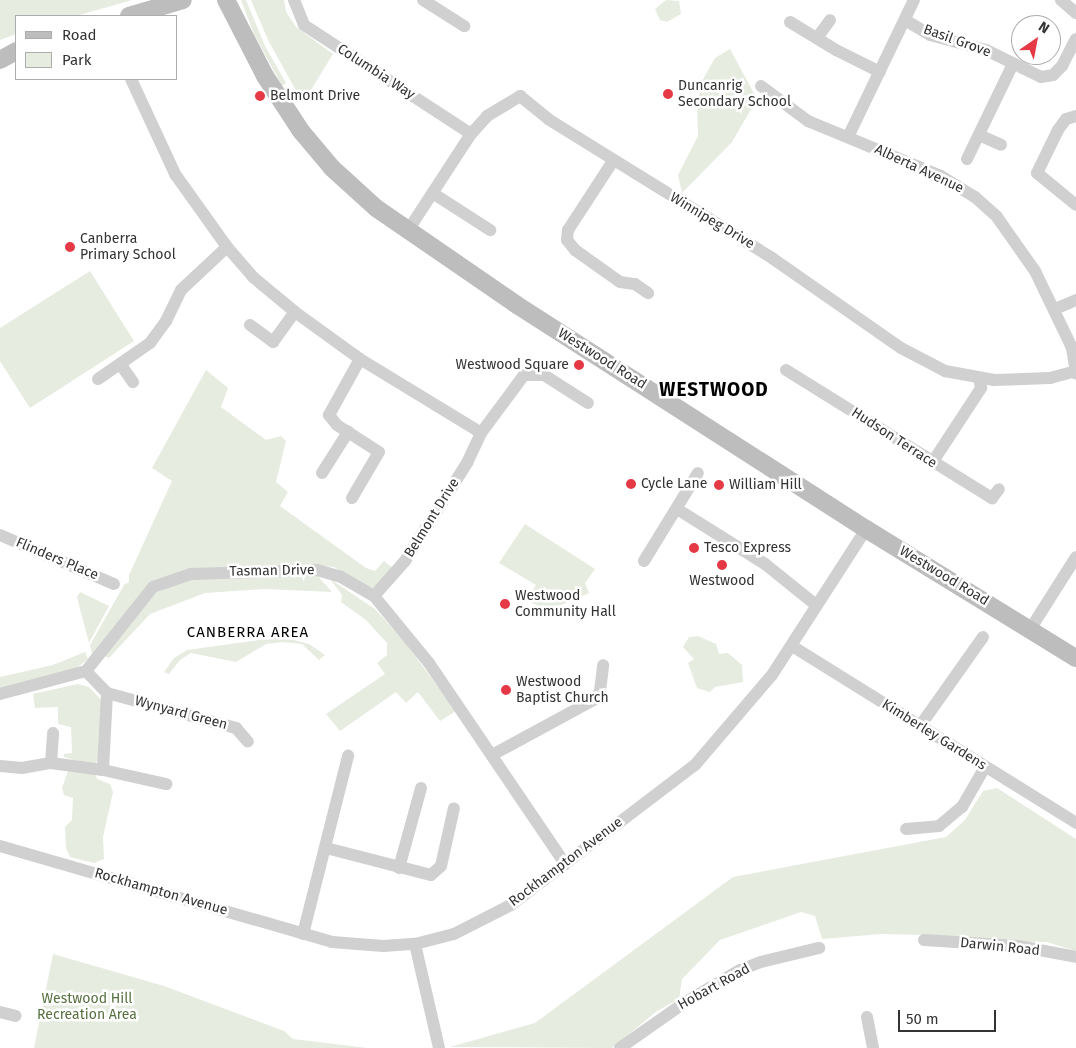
<!DOCTYPE html>
<style>
body{margin:0}
#map{position:relative;width:1076px;height:1048px;overflow:hidden;background:#fff;font-family:"Fira Sans",sans-serif}
div>[style]{position:absolute}
[style*='--x']{left:calc(var(--x)*1px);top:calc(var(--y)*1px);width:calc(var(--w)*1px);rotate:calc(var(--a)*1deg)}
.green>*{inset:0;background:#e6ecdf}
.street>*{height:12px;margin:-6px;padding:0 6px;transform-origin:6px;border-radius:6px;background:#d0d0d0}
.secondary>*{height:18px;margin:-9px;padding:0 9px;transform-origin:9px;border-radius:9px;background:#bdbdbd}
.dots>*{width:14px;height:14px;translate:-50% -50%;box-sizing:border-box;border:2px solid #fff;border-radius:50%}
span{translate:-50% -50%;white-space:nowrap;text-align:center;line-height:1.15;-webkit-text-stroke:5px #fff;paint-order:stroke}
.street-label{font-size:14px;color:#333}
.poi-label{font-size:14px;color:#333}
.left{translate:0 -50%;text-align:left}
.right{translate:-100% -50%;text-align:right}
.park-label{font-size:14px;color:#56703f}
.neighbourhood-label{font-size:15px;color:#000;letter-spacing:1px}
.district-label{font-size:19px;color:#000;font-weight:700;letter-spacing:1px}
.legend{position:absolute;left:15px;top:15px;width:162px;height:65px;box-sizing:border-box;background:#fff;border:1px solid #adadad;margin:0;padding:6px 9px;list-style:none;font-size:15px;color:#333}
.legend li{display:flex;align-items:center;gap:10px;height:25px}
.legend b{width:25px;border:1px solid #adadad}
.north{position:absolute;left:1011px;top:15px;width:50px;height:50px;box-sizing:border-box;background:#fff;border:1px solid #adadad;border-radius:50%;rotate:33deg;font-size:14px;font-weight:700;line-height:20px;text-align:center;color:#333}
.north::after{content:'';display:block;margin:auto;width:18px;height:22px;background:#e63946;clip-path:polygon(50% 0,100% 100%,50% 72%,0 100%)}
.scale{position:absolute;left:898px;top:1010px;width:98px;height:22px;box-sizing:border-box;border:2px solid #333;border-top:0;padding-left:6px;font-size:15px;line-height:18px;white-space:nowrap;color:#333;-webkit-text-stroke:4px #fff;paint-order:stroke}
</style>
<div id="map">
<div class="green">
<i style="clip-path:polygon(0 0,132px 0,76px 16px,16px 16px,16px 34px,0 40px)"></i>
<i style="clip-path:polygon(241px 0,246px 0,265px 46px,286px 83px,282px 86px,254px 34px)"></i>
<i style="clip-path:polygon(251px 0,284px 0,286px 12px,296px 27px,333px 54px,303px 103px,269px 42px)"></i>
<i style="clip-path:polygon(666px 0,679px 1px,681px 14px,667px 22px,660px 20px,655px 9px)"></i>
<i style="clip-path:polygon(730px 49px,757px 99px,732px 142px,682px 193px,678px 175px,698px 136px,697px 104px,702px 81px,715px 58px)"></i>
<i style="clip-path:polygon(90px 271px,134px 341px,30px 408px,0 361px,0 328px)"></i>
<i style="clip-path:polygon(206px 370px,228px 388px,221px 407px,266px 440px,281px 436px,286px 441px,276px 482px,288px 492px,280px 506px,366px 568px,375px 571px,384px 561px,394px 569px,377px 588px,364px 587px,334px 567px,313px 565px,202px 570px,150px 583px,92px 654px,90px 645px,124px 585px,129px 582px,129px 575px,172px 481px,152px 468px)"></i>
<i style="clip-path:polygon(525px 524px,595px 569px,585px 583px,589px 593px,547px 611px,527px 600px,536px 585px,499px 563px)"></i>
<i style="clip-path:polygon(315px 573px,332px 592px,265px 589px,205px 593px,150px 614px,109px 658px,104px 656px,156px 593px,192px 577px)"></i>
<i style="clip-path:polygon(330px 579px,375px 609px,404px 641px,456px 711px,440px 721px,418px 692px,406px 703px,396px 692px,340px 731px,326px 714px,385px 674px,377px 663px,387px 655px,387px 643px,366px 620px,341px 602px,342px 595px)"></i>
<i style="clip-path:polygon(80px 592px,109px 606px,89px 643px,77px 597px)"></i>
<i style="clip-path:polygon(698px 636px,716px 644px,719px 654px,728px 653px,742px 665px,743px 682px,715px 687px,710px 692px,697px 688px,688px 663px,694px 659px,683px 647px,689px 637px)"></i>
<i style="clip-path:polygon(282px 637px,309px 644px,325px 655px,319px 660px,302px 644px,282px 642px,266px 644px,236px 662px,191px 653px,180px 660px,169px 674px,164px 672px,174px 658px,187px 650px)"></i>
<i style="clip-path:polygon(85px 652px,88px 659px,74px 670px,0 689px,0 677px,53px 665px)"></i>
<i style="clip-path:polygon(78px 684px,89px 687px,106px 705px,101px 760px,91px 765px,64px 757px,64px 754px,72px 753px,71px 727px,58px 724px,58px 707px,35px 708px,33px 694px)"></i>
<i style="clip-path:polygon(69px 768px,95px 773px,97px 779px,110px 784px,113px 792px,103px 837px,104px 859px,94px 863px,70px 857px,66px 848px,65px 827px,72px 820px,73px 798px,64px 795px,62px 788px)"></i>
<i style="clip-path:polygon(997px 788px,1076px 839px,1076px 951px,1047px 942px,1021px 943px,932px 935px,881px 934px,822px 939px,815px 916px,801px 912px,720px 940px,682px 979px,679px 999px,657px 1011px,612px 1048px,450px 1047px,535px 1023px,733px 877px,946px 837px,965px 820px,983px 791px)"></i>
<i style="clip-path:polygon(53px 954px,164px 986px,284px 1031px,293px 1039px,368px 1048px,34px 1048px)"></i>
</div>
<div class="street">
<i style="--x:294;--y:0;--w:27;--a:68"></i>
<i style="--x:304;--y:25;--w:199;--a:33.1"></i>
<i style="--x:423;--y:0;--w:49;--a:32.4"></i>
<i style="--x:1061;--y:0;--w:20;--a:41"></i>
<i style="--x:905;--y:20;--w:29;--a:31"></i>
<i style="--x:930;--y:35;--w:58;--a:15"></i>
<i style="--x:986;--y:50;--w:61;--a:26.1"></i>
<i style="--x:1041;--y:77;--w:12;--a:-9"></i>
<i style="--x:1053;--y:75;--w:13;--a:-45"></i>
<i style="--x:1062;--y:66;--w:30;--a:-63"></i>
<i style="--x:790;--y:22;--w:54;--a:31.3"></i>
<i style="--x:836;--y:50;--w:49;--a:26.6"></i>
<i style="--x:817;--y:38;--w:22;--a:-54"></i>
<i style="--x:131;--y:79;--w:105;--a:65.1"></i>
<i style="--x:175;--y:174;--w:90;--a:54.5"></i>
<i style="--x:227;--y:247;--w:40;--a:49"></i>
<i style="--x:253;--y:277;--w:55;--a:39.8"></i>
<i style="--x:295;--y:312;--w:80;--a:35.9"></i>
<i style="--x:360;--y:359;--w:142;--a:31.4"></i>
<i style="--x:761;--y:86;--w:59;--a:36.7"></i>
<i style="--x:808;--y:121;--w:144;--a:22.5"></i>
<i style="--x:941;--y:176;--w:40;--a:32"></i>
<i style="--x:975;--y:197;--w:30;--a:42"></i>
<i style="--x:997;--y:217;--w:66;--a:54.9"></i>
<i style="--x:1035;--y:271;--w:85;--a:64.3"></i>
<i style="--x:1072;--y:348;--w:26;--a:81"></i>
<i style="--x:1076;--y:116;--w:10;--a:163"></i>
<i style="--x:1066;--y:119;--w:14;--a:126"></i>
<i style="--x:1058;--y:130;--w:48;--a:116"></i>
<i style="--x:1037;--y:173;--w:50;--a:39.4"></i>
<i style="--x:979;--y:135;--w:24;--a:24"></i>
<i style="--x:848;--y:137;--w:152;--a:-64.3"></i>
<i style="--x:967;--y:159;--w:106;--a:-64.2"></i>
<i style="--x:613;--y:161;--w:82;--a:123.1"></i>
<i style="--x:568;--y:230;--w:10;--a:96"></i>
<i style="--x:567;--y:240;--w:13;--a:51"></i>
<i style="--x:575;--y:250;--w:55;--a:35.4"></i>
<i style="--x:620;--y:282;--w:15;--a:8"></i>
<i style="--x:635;--y:284;--w:16;--a:35"></i>
<i style="--x:434;--y:194;--w:67;--a:32.7"></i>
<i style="--x:407;--y:232;--w:117;--a:-56.9"></i>
<i style="--x:471;--y:134;--w:24;--a:-48"></i>
<i style="--x:487;--y:116;--w:39;--a:-31"></i>
<i style="--x:520;--y:96;--w:36;--a:39"></i>
<i style="--x:548;--y:119;--w:264;--a:31.8"></i>
<i style="--x:772;--y:258;--w:157;--a:34.9"></i>
<i style="--x:901;--y:348;--w:50;--a:27.6"></i>
<i style="--x:945;--y:371;--w:50;--a:10.4"></i>
<i style="--x:994;--y:380;--w:56;--a:-2"></i>
<i style="--x:1050;--y:378;--w:27;--a:-15"></i>
<i style="--x:1055;--y:309;--w:23;--a:-23"></i>
<i style="--x:250;--y:325;--w:29;--a:36"></i>
<i style="--x:273;--y:342;--w:37;--a:-54"></i>
<i style="--x:121;--y:365;--w:21;--a:55"></i>
<i style="--x:786;--y:370;--w:243;--a:31.9"></i>
<i style="--x:992;--y:498;--w:11;--a:-52"></i>
<i style="--x:98;--y:379;--w:63;--a:-34.7"></i>
<i style="--x:150;--y:343;--w:27;--a:-54"></i>
<i style="--x:166;--y:321;--w:34;--a:-64"></i>
<i style="--x:181;--y:290;--w:63;--a:-43.1"></i>
<i style="--x:932;--y:463;--w:90;--a:-56.8"></i>
<i style="--x:981;--y:388;--w:10;--a:-101"></i>
<i style="--x:322;--y:473;--w:49;--a:-57.6"></i>
<i style="--x:352;--y:498;--w:53;--a:-59.6"></i>
<i style="--x:379;--y:452;--w:50;--a:-147.3"></i>
<i style="--x:337;--y:425;--w:13;--a:-129"></i>
<i style="--x:329;--y:415;--w:64;--a:-61"></i>
<i style="--x:677;--y:509;--w:104;--a:32"></i>
<i style="--x:765;--y:564;--w:65;--a:38.8"></i>
<i style="--x:0;--y:535;--w:124;--a:23.3"></i>
<i style="--x:644;--y:561;--w:103;--a:-58.5"></i>
<i style="--x:374;--y:596;--w:47;--a:-48.5"></i>
<i style="--x:405;--y:561;--w:116;--a:-57.7"></i>
<i style="--x:467;--y:463;--w:33;--a:-65"></i>
<i style="--x:481;--y:433;--w:72;--a:-53.4"></i>
<i style="--x:524;--y:375;--w:20;--a:0"></i>
<i style="--x:544;--y:375;--w:52;--a:32.5"></i>
<i style="--x:1031;--y:628;--w:84;--a:-57.6"></i>
<i style="--x:792;--y:646;--w:335;--a:31.9"></i>
<i style="--x:107;--y:693;--w:134;--a:15.2"></i>
<i style="--x:236;--y:728;--w:18;--a:49"></i>
<i style="--x:0;--y:694;--w:89;--a:-15"></i>
<i style="--x:86;--y:671;--w:107;--a:-51.4"></i>
<i style="--x:153;--y:587;--w:40;--a:-18.9"></i>
<i style="--x:191;--y:574;--w:126;--a:-1.8"></i>
<i style="--x:317;--y:570;--w:25;--a:16"></i>
<i style="--x:341;--y:577;--w:38;--a:30"></i>
<i style="--x:374;--y:596;--w:87;--a:50.6"></i>
<i style="--x:429;--y:663;--w:243;--a:55.9"></i>
<i style="--x:920;--y:726;--w:109;--a:-54.7"></i>
<i style="--x:492;--y:755;--w:117;--a:-28.5"></i>
<i style="--x:595;--y:699;--w:9;--a:-58"></i>
<i style="--x:600;--y:691;--w:26;--a:-83"></i>
<i style="--x:51;--y:763;--w:30;--a:-86"></i>
<i style="--x:0;--y:766;--w:22;--a:5"></i>
<i style="--x:22;--y:768;--w:29;--a:-10"></i>
<i style="--x:51;--y:763;--w:52;--a:7.7"></i>
<i style="--x:103;--y:770;--w:77;--a:-87"></i>
<i style="--x:107;--y:693;--w:30;--a:-134"></i>
<i style="--x:103;--y:770;--w:65;--a:12.5"></i>
<i style="--x:906;--y:829;--w:33;--a:-5"></i>
<i style="--x:939;--y:826;--w:30;--a:-40"></i>
<i style="--x:962;--y:807;--w:46;--a:-60.1"></i>
<i style="--x:0;--y:846;--w:346;--a:16.1"></i>
<i style="--x:332;--y:942;--w:51;--a:4.5"></i>
<i style="--x:383;--y:946;--w:32;--a:-4"></i>
<i style="--x:415;--y:944;--w:40;--a:-14.4"></i>
<i style="--x:454;--y:934;--w:64;--a:-27"></i>
<i style="--x:511;--y:905;--w:231;--a:-37.3"></i>
<i style="--x:695;--y:765;--w:118;--a:-49.5"></i>
<i style="--x:772;--y:675;--w:174;--a:-57.2"></i>
<i style="--x:326;--y:848;--w:108;--a:14.4"></i>
<i style="--x:431;--y:875;--w:13;--a:-42"></i>
<i style="--x:441;--y:866;--w:59;--a:-77.4"></i>
<i style="--x:399;--y:868;--w:83;--a:-74.6"></i>
<i style="--x:303;--y:934;--w:184;--a:-75.8"></i>
<i style="--x:924;--y:940;--w:94;--a:3.7"></i>
<i style="--x:1018;--y:946;--w:59;--a:10.7"></i>
<i style="--x:415;--y:944;--w:107;--a:77"></i>
<i style="--x:0;--y:1012;--w:16;--a:14"></i>
<i style="--x:867;--y:1017;--w:32;--a:79"></i>
<i style="--x:620;--y:1048;--w:78;--a:-35.1"></i>
<i style="--x:684;--y:1003;--w:65;--a:-30.5"></i>
<i style="--x:740;--y:970;--w:22;--a:-21"></i>
<i style="--x:761;--y:962;--w:60;--a:-13.6"></i>
</div>
<div class="secondary">
<i style="--x:226;--y:0;--w:85;--a:62.8"></i>
<i style="--x:265;--y:76;--w:66;--a:56.8"></i>
<i style="--x:301;--y:131;--w:48;--a:50"></i>
<i style="--x:332;--y:168;--w:59;--a:42.3"></i>
<i style="--x:376;--y:208;--w:171;--a:34.5"></i>
<i style="--x:517;--y:305;--w:415;--a:32.7"></i>
<i style="--x:866;--y:529;--w:246;--a:31.6"></i>
<i style="--x:129;--y:16;--w:56;--a:-16.5"></i>
<i style="--x:0;--y:60;--w:18;--a:-29"></i>
</div>
<div class="dots">
<i style="left:668px;top:94px;background:#e63946"></i>
<i style="left:260px;top:96px;background:#e63946"></i>
<i style="left:70px;top:247px;background:#e63946"></i>
<i style="left:579px;top:365px;background:#e63946"></i>
<i style="left:631px;top:484px;background:#e63946"></i>
<i style="left:719px;top:485px;background:#e63946"></i>
<i style="left:694px;top:548px;background:#e63946"></i>
<i style="left:722px;top:565px;background:#e63946"></i>
<i style="left:505px;top:604px;background:#e63946"></i>
<i style="left:506px;top:690px;background:#e63946"></i>
</div>
<div class="street-label">
<span style="left:957px;top:41px;rotate:20deg">Basil Grove</span>
<span style="left:376px;top:72px;rotate:33deg">Columbia Way</span>
<span style="left:919px;top:169px;rotate:25deg">Alberta Avenue</span>
<span style="left:712px;top:221px;rotate:31deg">Winnipeg Drive</span>
<span style="left:602px;top:359px;rotate:32deg">Westwood Road</span>
<span style="left:894px;top:438px;rotate:33deg">Hudson Terrace</span>
<span style="left:432px;top:518px;rotate:-58deg">Belmont Drive</span>
<span style="left:57px;top:559px;rotate:23deg">Flinders Place</span>
<span style="left:272px;top:571px;rotate:-1deg">Tasman Drive</span>
<span style="left:944px;top:576px;rotate:31deg">Westwood Road</span>
<span style="left:181px;top:713px;rotate:15deg">Wynyard Green</span>
<span style="left:934px;top:735px;rotate:32deg">Kimberley Gardens</span>
<span style="left:566px;top:862px;rotate:-37deg">Rockhampton Avenue</span>
<span style="left:161px;top:892px;rotate:16deg">Rockhampton Avenue</span>
<span style="left:1000px;top:947px;rotate:6deg">Darwin Road</span>
<span style="left:714px;top:987px;rotate:-29deg">Hobart Road</span>
</div>
<div class="poi-label">
<span class="left" style="left:678px;top:94px">Duncanrig<br>Secondary School</span>
<span class="left" style="left:270px;top:96px">Belmont Drive</span>
<span class="left" style="left:80px;top:247px">Canberra<br>Primary School</span>
<span class="right" style="left:569px;top:365px">Westwood Square</span>
<span class="left" style="left:641px;top:484px">Cycle Lane</span>
<span class="left" style="left:729px;top:485px">William Hill</span>
<span class="left" style="left:704px;top:548px">Tesco Express</span>
<span style="left:722px;top:581px">Westwood</span>
<span class="left" style="left:515px;top:604px">Westwood<br>Community Hall</span>
<span class="left" style="left:516px;top:690px">Westwood<br>Baptist Church</span>
</div>
<div class="park-label">
<span style="left:87px;top:1007px">Westwood Hill<br>Recreation Area</span>
</div>
<div class="neighbourhood-label">
<span style="left:248px;top:633px">CANBERRA AREA</span>
</div>
<div class="district-label">
<span style="left:714px;top:390px">WESTWOOD</span>
</div>
<ul class="legend">
<li><b style="height:6px;background:#bdbdbd"></b>Road</li>
<li><b style="height:14px;background:#e6ecdf"></b>Park</li>
</ul>
<div class="north">N</div>
<div class="scale">50 m</div>
</div>
